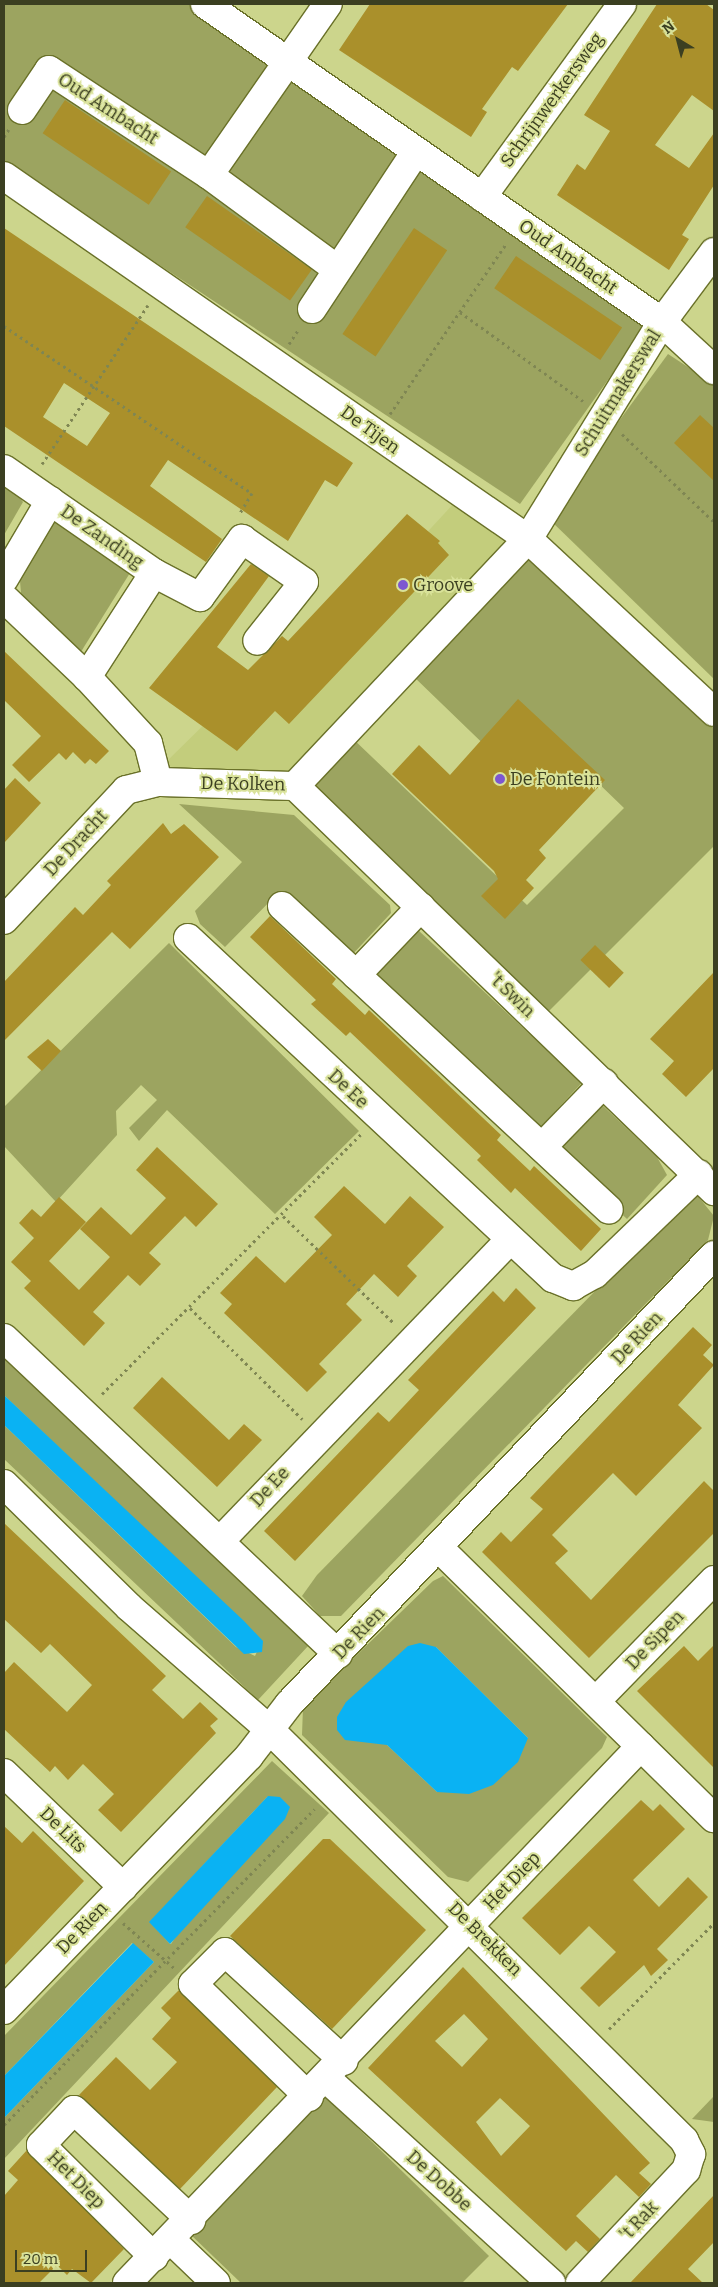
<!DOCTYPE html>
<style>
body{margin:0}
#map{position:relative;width:718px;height:2287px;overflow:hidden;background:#ccd58c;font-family:Bitter,serif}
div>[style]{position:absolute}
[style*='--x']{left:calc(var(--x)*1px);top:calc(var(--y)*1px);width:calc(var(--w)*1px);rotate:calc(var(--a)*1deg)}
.built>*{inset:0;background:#c3cd7c}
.green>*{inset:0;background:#9ca460;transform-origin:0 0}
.water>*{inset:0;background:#0ab2f3}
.building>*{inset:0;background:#aa902b;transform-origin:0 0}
.path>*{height:3px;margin-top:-1.5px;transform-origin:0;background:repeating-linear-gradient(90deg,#7f8653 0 2.5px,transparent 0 6.5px)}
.roads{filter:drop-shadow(1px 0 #6a7129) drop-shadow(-1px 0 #6a7129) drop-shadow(0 1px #6a7129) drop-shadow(0 -1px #6a7129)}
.minor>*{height:28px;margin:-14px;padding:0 14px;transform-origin:14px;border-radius:14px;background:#fff}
.dots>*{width:14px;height:14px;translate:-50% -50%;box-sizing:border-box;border:2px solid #d9e299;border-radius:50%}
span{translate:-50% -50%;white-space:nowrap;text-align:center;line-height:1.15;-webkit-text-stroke:4px #d9e299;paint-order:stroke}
.street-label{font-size:18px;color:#3b3f21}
.poi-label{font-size:18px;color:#3b3f21}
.left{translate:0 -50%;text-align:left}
.frame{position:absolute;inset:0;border:5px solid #3b3f21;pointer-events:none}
.north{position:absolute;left:653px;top:15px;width:50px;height:50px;-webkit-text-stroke:4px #d9e299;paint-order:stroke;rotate:323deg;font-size:14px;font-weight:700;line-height:20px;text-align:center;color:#3b3f21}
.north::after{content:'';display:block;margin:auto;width:18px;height:22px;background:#3b3f21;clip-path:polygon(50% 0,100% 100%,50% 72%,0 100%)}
.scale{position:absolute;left:15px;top:2250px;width:72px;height:22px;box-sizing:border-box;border:2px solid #3b3f21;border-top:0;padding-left:6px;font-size:15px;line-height:18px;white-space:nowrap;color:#3b3f21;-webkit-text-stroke:4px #d9e299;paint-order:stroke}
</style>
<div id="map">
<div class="built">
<i style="clip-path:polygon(456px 501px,512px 542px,292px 776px,162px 766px,227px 702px,249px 725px)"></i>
</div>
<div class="green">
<i style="clip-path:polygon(4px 4px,189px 4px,649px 322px,520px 504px,4px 162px)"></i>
<i style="clip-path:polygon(668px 354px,714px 384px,714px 679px,548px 518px)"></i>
<i style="clip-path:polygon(4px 478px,23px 502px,4px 535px)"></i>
<i style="clip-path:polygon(61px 517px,133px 568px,79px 655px,29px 609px,21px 593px,19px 569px,49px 524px)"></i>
<i style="clip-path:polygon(527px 549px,714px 729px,714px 846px,548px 1012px,307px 783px,350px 736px,527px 905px,624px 808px,536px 723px,500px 760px,412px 675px)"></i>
<i style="clip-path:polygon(179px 804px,294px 815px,390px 905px,391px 913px,351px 956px,280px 891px,225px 947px,200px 924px,195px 911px,242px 862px)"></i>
<i style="left:418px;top:930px;width:224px;height:66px;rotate:43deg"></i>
<i style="clip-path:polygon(169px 943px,359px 1131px,275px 1214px,167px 1110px,139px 1141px,129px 1128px,157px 1100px,141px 1085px,116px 1111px,117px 1135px,56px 1202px,4px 1146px,4px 1107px)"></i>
<i style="clip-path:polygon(600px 1103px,657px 1157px,667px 1175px,627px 1219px,553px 1150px)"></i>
<i style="clip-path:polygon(697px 1195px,714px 1216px,708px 1240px,341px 1616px,320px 1616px,302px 1596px,317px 1575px,600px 1286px)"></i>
<i style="clip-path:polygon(4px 1353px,309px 1645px,258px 1700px,4px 1459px,4px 1425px,236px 1647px,255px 1656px,262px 1641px,4px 1395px)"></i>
<i style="clip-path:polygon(evenodd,443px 1576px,607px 1737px,602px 1748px,468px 1882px,448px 1877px,302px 1735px,303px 1707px,433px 1581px,443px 1576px,436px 1647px,528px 1738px,437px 1792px,387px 1745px,436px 1647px)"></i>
<i style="clip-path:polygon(evenodd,272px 1761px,329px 1813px,4px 2159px,4px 2118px,154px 1962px,132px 1943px,4px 2076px,4px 2036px,272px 1761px,268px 1796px,171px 1944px,170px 1944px,150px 1922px,268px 1796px)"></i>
<i style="clip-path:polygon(321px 2092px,489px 2256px,462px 2283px,241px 2283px,190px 2234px)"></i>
<i style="clip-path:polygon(714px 2096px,714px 2122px,692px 2119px)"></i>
</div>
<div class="water">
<i style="clip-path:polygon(4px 1395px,244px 1621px,263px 1641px,262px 1652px,244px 1654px,4px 1425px)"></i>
<i style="clip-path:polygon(420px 1643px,436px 1647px,528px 1738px,518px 1762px,493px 1785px,469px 1794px,437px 1792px,387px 1745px,345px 1740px,337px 1730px,337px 1717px,346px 1702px,408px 1646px)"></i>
<i style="clip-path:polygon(268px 1796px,280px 1797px,290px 1807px,285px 1819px,170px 1944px,149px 1922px)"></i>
<i style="clip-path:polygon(133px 1943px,154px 1962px,4px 2118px,4px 2076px)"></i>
</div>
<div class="building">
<i style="clip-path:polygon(370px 4px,568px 4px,518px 71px,512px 67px,482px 109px,487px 112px,471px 137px,339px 50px)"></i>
<i style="clip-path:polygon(657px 4px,706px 4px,714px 10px,714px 111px,692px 95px,655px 145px,689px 168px,714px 133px,714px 185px,682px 235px,689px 239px,669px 270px,557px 195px,577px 164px,585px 170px,610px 131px,584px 115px)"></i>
<i style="left:65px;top:100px;width:128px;height:40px;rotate:34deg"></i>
<i style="left:207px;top:196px;width:128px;height:38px;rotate:35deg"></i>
<i style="clip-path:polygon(evenodd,4px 228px,353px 463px,337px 487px,325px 480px,288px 541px,168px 460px,150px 486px,222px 539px,206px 562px,4px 426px,4px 228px,64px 383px,110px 413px,87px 446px,43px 417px,64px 383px)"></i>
<i style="left:414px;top:228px;width:40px;height:128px;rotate:34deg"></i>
<i style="left:516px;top:256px;width:128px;height:39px;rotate:34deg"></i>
<i style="clip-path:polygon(700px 415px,714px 428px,714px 481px,674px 443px)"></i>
<i style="clip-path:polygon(407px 514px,440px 541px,438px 543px,449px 555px,289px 724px,275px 711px,237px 751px,149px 688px,251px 564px,269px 576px,217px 647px,248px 670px,282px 636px,288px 641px)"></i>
<i style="clip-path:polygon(4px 651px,109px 751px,96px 764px,90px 759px,85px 764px,73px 752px,66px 760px,59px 753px,29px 782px,12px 765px,41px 736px,4px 700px)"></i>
<i style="clip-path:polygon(518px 699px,605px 780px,539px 850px,546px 858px,526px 880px,534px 888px,505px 919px,481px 896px,498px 879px,494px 871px,392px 774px,419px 745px,450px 775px)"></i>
<i style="clip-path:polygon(15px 778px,41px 803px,4px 843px,4px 790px)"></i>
<i style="clip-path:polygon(163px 823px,171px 834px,184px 824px,219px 857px,130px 949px,112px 932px,4px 1041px,4px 982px,75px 907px,83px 915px,111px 885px,107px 881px)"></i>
<i style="clip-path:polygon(270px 916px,336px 979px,332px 984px,365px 1015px,369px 1010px,501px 1135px,497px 1140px,530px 1171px,534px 1166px,601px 1229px,581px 1251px,515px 1188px,511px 1193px,477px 1160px,481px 1156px,350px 1032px,346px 1036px,311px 1004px,316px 1000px,250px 937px)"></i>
<i style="left:595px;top:945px;width:40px;height:21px;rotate:44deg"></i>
<i style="clip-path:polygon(714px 972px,714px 1068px,686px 1097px,662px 1074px,674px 1061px,650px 1039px)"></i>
<i style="clip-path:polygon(48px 1039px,61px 1051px,42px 1071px,27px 1057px)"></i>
<i style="clip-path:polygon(157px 1147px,218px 1204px,196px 1227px,185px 1216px,149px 1253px,161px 1264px,140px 1286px,128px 1275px,93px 1312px,105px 1323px,84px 1346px,24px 1288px,31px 1281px,11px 1262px,34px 1238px,19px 1223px,32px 1209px,41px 1217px,59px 1197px,86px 1222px,49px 1261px,79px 1290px,110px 1257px,80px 1229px,101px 1207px,131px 1235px,166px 1198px,136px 1170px)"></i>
<i style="clip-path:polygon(344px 1186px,385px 1224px,410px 1196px,444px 1227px,407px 1266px,417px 1276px,398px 1297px,374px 1274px,346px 1304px,362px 1320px,319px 1364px,327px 1372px,307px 1392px,224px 1313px,232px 1304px,220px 1293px,256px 1256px,285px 1283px,332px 1235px,314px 1217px)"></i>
<i style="clip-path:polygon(516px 1288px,536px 1308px,295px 1561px,264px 1531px,378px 1412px,389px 1422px,419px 1390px,408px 1380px,493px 1291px,504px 1302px)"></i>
<i style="clip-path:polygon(693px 1327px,712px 1345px,703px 1355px,714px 1365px,678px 1405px,702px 1428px,636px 1496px,613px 1473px,552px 1535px,568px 1551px,555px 1563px,591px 1600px,704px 1481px,714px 1491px,714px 1533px,589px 1658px,482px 1552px,501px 1532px,511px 1542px,543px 1509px,530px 1498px)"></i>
<i style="clip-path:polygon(162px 1377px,229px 1440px,244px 1424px,262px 1440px,217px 1487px,133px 1408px)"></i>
<i style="clip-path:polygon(4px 1523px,166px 1676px,152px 1690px,183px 1719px,200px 1702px,218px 1719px,210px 1726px,216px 1733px,121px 1832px,98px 1810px,114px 1794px,83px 1764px,68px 1780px,55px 1766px,50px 1772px,4px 1729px,4px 1673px,14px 1662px,67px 1712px,92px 1685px,50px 1644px,41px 1653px,4px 1619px)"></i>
<i style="clip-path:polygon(714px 1645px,714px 1768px,637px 1691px,684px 1646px,698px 1661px)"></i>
<i style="clip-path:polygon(641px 1800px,653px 1811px,660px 1804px,685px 1829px,633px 1880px,659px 1907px,688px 1877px,708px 1897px,657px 1949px,668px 1960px,651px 1976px,644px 1965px,599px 2007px,580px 1988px,616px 1952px,589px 1926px,560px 1955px,522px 1918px)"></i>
<i style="clip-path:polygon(4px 1826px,22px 1843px,33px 1831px,84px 1881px,4px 1966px)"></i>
<i style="clip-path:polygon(323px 1839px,330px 1839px,426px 1930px,332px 2029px,230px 1936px)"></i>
<i style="clip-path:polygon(evenodd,463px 1967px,650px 2163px,639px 2173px,651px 2184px,639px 2197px,616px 2175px,576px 2216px,600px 2239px,588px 2252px,576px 2241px,566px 2251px,368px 2068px,463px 1967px,464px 2014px,488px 2039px,462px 2067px,435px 2041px,464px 2014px,463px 1967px,500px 2098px,530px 2126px,501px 2156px,476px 2122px,500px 2098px)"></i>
<i style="clip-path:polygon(179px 1990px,277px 2087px,180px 2189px,79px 2095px,116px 2057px,150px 2090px,177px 2062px,152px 2039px,171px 2018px,161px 2008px)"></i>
<i style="clip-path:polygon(27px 2150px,124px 2249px,91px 2283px,72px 2269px,67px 2275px,57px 2265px,39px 2283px,4px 2283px,4px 2196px,18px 2180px,8px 2171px)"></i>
<i style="clip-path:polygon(714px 2195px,714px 2242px,688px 2269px,703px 2283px,630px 2283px)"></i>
</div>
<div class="path">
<i style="--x:4;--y:137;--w:9;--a:-58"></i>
<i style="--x:460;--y:312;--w:152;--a:35.9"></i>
<i style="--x:4;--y:326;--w:299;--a:34"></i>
<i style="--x:252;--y:493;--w:23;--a:121"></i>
<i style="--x:289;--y:344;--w:17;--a:-57"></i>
<i style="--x:390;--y:414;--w:206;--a:-55.7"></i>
<i style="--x:622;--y:434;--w:127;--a:43.7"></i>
<i style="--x:42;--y:464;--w:191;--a:-56.3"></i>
<i style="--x:283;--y:1216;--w:156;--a:44"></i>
<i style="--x:190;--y:1308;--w:158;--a:44.7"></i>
<i style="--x:102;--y:1394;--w:368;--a:-45.1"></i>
<i style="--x:123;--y:1923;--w:68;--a:41.4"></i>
<i style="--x:609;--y:2029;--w:149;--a:-45.3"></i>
<i style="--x:4;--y:2125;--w:443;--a:-45.5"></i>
</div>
<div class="roads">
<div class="minor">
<i style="--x:205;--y:4;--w:557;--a:34.83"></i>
<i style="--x:662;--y:322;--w:71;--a:42.7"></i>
<i style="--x:22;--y:110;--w:48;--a:-56"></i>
<i style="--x:49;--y:70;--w:191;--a:33.3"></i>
<i style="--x:209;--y:175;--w:159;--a:36.3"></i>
<i style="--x:209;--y:175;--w:208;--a:-55.2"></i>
<i style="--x:4;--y:176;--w:637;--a:34.71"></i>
<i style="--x:528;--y:539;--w:254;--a:42.9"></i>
<i style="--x:482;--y:197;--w:238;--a:-54"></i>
<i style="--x:312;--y:309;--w:189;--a:-56.6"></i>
<i style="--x:4;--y:469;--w:183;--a:34.7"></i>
<i style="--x:154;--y:573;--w:124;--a:122.8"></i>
<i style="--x:154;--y:573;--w:52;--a:27.6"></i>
<i style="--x:200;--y:597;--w:72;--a:-54.1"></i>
<i style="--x:242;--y:539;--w:75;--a:34.7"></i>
<i style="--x:304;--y:582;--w:75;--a:128.5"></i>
<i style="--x:4;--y:579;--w:91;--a:-59.5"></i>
<i style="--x:4;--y:598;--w:115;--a:43.6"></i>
<i style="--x:87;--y:677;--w:90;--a:47.3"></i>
<i style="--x:148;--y:743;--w:40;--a:75.6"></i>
<i style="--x:158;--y:782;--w:137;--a:1.7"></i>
<i style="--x:295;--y:786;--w:340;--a:-46.7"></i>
<i style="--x:528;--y:539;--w:255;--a:-58.3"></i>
<i style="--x:662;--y:322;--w:87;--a:-53.4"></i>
<i style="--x:295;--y:786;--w:583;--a:44.03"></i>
<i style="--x:282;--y:906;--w:446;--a:42.9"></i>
<i style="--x:4;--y:920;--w:178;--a:-46.8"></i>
<i style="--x:126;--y:790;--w:33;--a:-14"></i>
<i style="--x:188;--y:938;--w:499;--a:43"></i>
<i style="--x:553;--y:1278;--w:22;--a:22"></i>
<i style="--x:573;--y:1286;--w:25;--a:-29"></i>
<i style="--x:595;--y:1274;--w:144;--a:-43.9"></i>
<i style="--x:356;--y:975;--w:94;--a:-46.3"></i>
<i style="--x:542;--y:1147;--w:89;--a:-45.9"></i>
<i style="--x:4;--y:1338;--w:460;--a:43.4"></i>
<i style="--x:4;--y:1484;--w:175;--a:44.5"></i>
<i style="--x:129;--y:1607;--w:187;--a:41.1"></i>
<i style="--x:270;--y:1730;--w:583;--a:44.72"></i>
<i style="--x:684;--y:2140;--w:16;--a:63"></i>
<i style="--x:691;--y:2154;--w:17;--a:107"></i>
<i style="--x:686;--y:2170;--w:155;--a:133.2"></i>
<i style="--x:220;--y:1541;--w:417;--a:-46.1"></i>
<i style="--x:440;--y:1549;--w:384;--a:44.5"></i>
<i style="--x:596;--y:1701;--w:169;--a:-45.7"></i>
<i style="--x:4;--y:1773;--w:165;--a:43.8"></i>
<i style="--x:4;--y:2010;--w:353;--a:-46"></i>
<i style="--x:249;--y:1756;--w:66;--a:-52.4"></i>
<i style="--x:289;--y:1704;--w:618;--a:-46.57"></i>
<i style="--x:327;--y:2079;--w:303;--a:42.3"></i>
<i style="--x:309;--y:2097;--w:162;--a:-135.8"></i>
<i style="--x:193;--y:1984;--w:45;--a:-45"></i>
<i style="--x:225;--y:1952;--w:161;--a:42.5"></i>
<i style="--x:171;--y:2240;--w:62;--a:43.7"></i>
<i style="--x:154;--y:2257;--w:159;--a:-135.3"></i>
<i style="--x:41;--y:2145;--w:48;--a:-46.7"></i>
<i style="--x:74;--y:2110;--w:161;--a:43.2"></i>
<i style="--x:127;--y:2283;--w:743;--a:-46.25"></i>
</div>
</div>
<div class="dots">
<i style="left:403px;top:585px;background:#7d57d1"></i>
<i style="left:500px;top:779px;background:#7d57d1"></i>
</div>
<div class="street-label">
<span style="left:552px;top:100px;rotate:-54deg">Schrijnwerkersweg</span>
<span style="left:108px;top:109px;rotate:33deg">Oud Ambacht</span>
<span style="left:568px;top:257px;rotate:35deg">Oud Ambacht</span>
<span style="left:618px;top:393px;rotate:-58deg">Schuitmakerswal</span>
<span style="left:370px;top:430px;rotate:36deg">De Tijen</span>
<span style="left:102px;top:537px;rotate:35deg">De Zanding</span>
<span style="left:243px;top:784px;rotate:1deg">De Kolken</span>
<span style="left:76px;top:843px;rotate:-47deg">De Dracht</span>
<span style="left:512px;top:995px;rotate:44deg">'t Swin</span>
<span style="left:348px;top:1089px;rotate:43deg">De Ee</span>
<span style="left:637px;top:1338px;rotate:-47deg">De Rien</span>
<span style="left:270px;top:1487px;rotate:-47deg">De Ee</span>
<span style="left:359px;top:1633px;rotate:-46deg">De Rien</span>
<span style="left:655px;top:1640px;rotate:-46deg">De Sipen</span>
<span style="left:63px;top:1830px;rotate:44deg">De Lits</span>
<span style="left:512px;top:1881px;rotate:-46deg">Het Diep</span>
<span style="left:82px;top:1928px;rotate:-46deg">De Rien</span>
<span style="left:485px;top:1939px;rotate:45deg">De Brekken</span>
<span style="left:76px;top:2180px;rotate:45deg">Het Diep</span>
<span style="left:439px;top:2181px;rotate:42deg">De Dobbe</span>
<span style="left:639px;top:2221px;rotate:-47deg">'t Rak</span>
</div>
<div class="poi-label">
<span class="left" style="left:413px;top:585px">Groove</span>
<span class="left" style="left:510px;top:779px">De Fontein</span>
</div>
<div class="frame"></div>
<div class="north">N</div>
<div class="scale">20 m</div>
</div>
